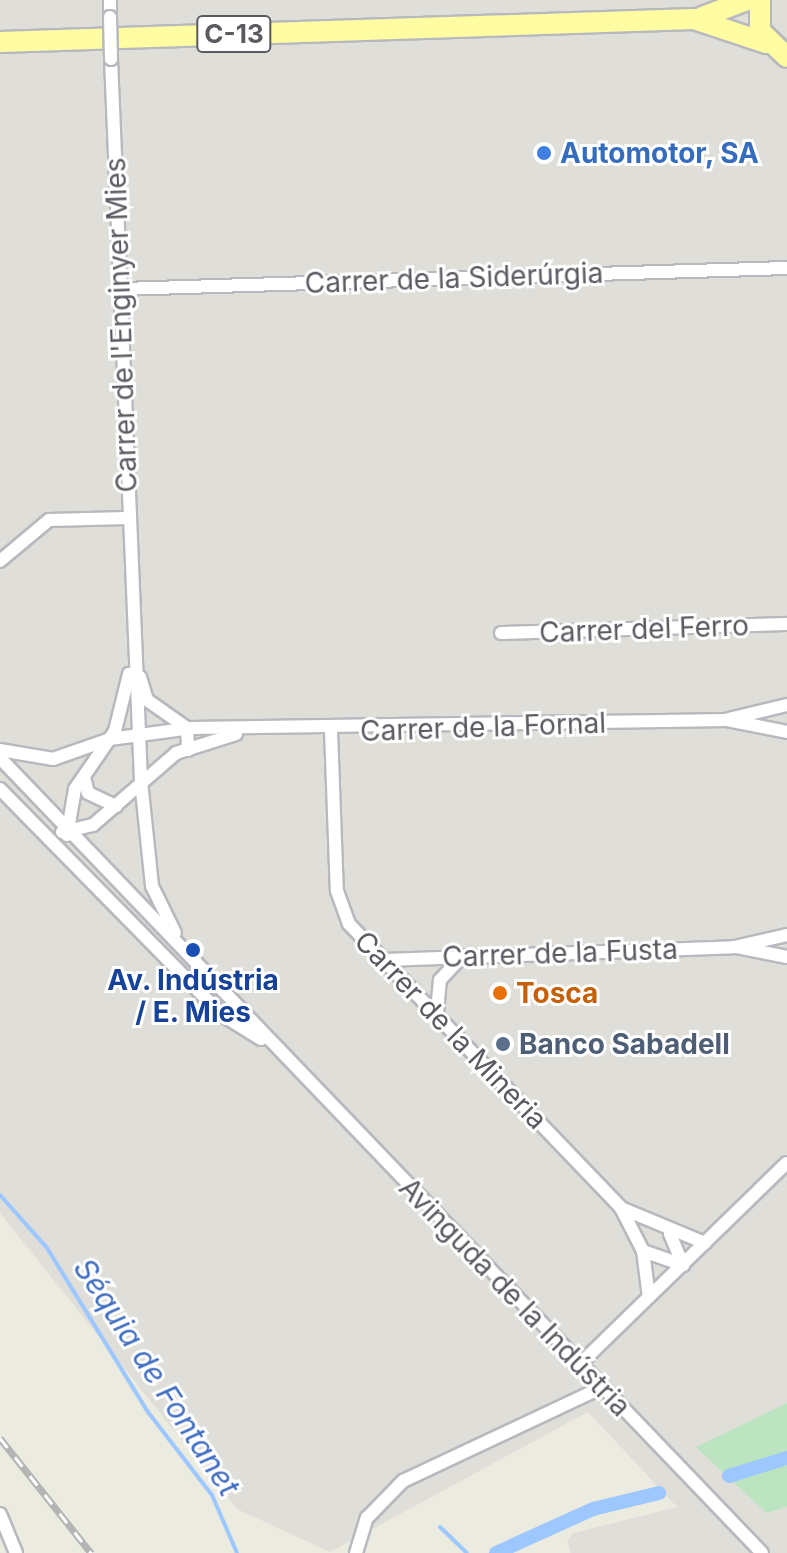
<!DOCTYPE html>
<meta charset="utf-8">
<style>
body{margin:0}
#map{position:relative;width:787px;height:1553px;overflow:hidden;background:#ecebe0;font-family:Inter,sans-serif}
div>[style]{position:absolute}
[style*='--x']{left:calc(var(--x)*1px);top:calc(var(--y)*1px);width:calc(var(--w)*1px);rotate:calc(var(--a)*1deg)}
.industrial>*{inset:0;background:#dfded8}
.green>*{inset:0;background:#bce4c1}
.stream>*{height:4px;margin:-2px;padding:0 2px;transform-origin:2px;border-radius:2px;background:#9dc7ff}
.canal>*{height:14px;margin:-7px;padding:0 7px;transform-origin:7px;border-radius:7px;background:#9dc7ff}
.roads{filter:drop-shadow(2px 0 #b8b9bf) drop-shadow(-2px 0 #b8b9bf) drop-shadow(0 2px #b8b9bf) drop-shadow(0 -2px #b8b9bf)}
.minor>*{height:12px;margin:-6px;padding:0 6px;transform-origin:6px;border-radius:6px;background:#fff}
.primary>*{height:20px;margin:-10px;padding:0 10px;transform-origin:10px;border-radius:10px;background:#fffca2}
.rail>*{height:7px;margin-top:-3.5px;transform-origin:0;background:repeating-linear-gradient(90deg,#fff 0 12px,#b3b4b4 0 24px);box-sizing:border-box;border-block:2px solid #b3b4b4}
.bridges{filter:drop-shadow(2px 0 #b8b9bf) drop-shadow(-2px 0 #b8b9bf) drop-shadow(0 2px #b8b9bf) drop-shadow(0 -2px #b8b9bf)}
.minor-bridge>*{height:12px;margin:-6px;padding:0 6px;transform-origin:6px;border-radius:6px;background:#fff}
.dots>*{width:22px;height:22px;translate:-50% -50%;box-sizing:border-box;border:4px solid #fff;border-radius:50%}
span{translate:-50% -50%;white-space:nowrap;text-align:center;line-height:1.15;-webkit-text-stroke:6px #fff;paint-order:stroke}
.shield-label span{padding:2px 6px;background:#fff;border:2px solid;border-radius:6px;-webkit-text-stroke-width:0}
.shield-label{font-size:26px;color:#595b61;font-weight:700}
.shop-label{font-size:28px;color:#366cbe;font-weight:700}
.left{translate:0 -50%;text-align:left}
.street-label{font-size:28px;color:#595b61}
.transit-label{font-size:28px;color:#164399;font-weight:700}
.food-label{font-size:28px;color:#c56008;font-weight:700}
.service-label{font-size:28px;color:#4e5e75;font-weight:700}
.water-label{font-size:30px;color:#416ec1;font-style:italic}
</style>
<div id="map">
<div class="industrial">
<i style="clip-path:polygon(0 0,787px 0,787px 1403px,697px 1447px,766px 1513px,787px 1507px,787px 1553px,571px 1553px,567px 1540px,574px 1533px,677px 1507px,588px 1412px,330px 1552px,237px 1509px,0 1213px)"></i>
</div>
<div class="green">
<i style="clip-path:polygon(787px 1403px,787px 1507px,766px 1513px,696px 1447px)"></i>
</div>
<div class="stream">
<i style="--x:0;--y:1195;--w:71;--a:48.4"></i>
<i style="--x:47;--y:1248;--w:193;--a:58.4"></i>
<i style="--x:148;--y:1412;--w:105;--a:52.4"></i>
<i style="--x:212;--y:1495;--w:63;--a:66.7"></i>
<i style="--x:440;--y:1527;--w:37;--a:44"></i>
</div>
<div class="canal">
<i style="--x:729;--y:1476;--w:61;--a:-17.2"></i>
<i style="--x:496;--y:1553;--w:107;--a:-24.4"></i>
<i style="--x:593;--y:1509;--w:68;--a:-13.6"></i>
</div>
<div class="roads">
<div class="minor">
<i style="--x:110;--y:0;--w:17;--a:90"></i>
<i style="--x:111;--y:59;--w:723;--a:87.62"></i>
<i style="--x:141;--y:781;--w:106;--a:84"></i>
<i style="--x:152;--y:886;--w:52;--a:63.9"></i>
<i style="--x:122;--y:289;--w:665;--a:-1.81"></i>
<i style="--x:0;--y:561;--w:64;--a:-39.9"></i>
<i style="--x:49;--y:520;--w:78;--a:-1.5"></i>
<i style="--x:501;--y:633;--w:286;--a:-1.8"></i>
<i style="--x:140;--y:677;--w:24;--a:73"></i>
<i style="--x:147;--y:700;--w:49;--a:35"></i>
<i style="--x:187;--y:728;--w:22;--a:87"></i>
<i style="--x:729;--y:719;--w:60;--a:-13.6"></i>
<i style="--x:331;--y:731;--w:160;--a:87.9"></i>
<i style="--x:337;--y:891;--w:35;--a:70"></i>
<i style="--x:349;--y:924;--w:393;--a:46.2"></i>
<i style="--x:621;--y:1208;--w:48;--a:62.9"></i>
<i style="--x:643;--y:1251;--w:46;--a:82.6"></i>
<i style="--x:0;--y:750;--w:54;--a:9.6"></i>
<i style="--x:53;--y:759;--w:60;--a:-19.3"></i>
<i style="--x:110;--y:739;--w:82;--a:-7.7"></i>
<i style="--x:191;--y:728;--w:536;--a:-0.86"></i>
<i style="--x:727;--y:720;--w:61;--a:11.3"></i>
<i style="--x:0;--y:758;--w:1101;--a:46.21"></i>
<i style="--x:84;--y:777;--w:16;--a:76"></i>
<i style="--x:88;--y:793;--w:31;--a:25"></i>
<i style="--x:0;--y:789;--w:317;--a:45.5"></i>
<i style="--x:222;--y:1015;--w:46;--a:31.6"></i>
<i style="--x:62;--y:832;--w:32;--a:-13"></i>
<i style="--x:93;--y:825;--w:110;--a:-40.9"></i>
<i style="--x:176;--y:753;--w:63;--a:-17.6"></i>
<i style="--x:67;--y:835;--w:47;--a:-80.1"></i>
<i style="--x:75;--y:789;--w:70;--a:-55.4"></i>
<i style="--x:115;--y:731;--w:59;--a:-76.2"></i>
<i style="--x:737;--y:947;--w:51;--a:11.3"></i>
<i style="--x:385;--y:960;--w:349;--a:-2.1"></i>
<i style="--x:734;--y:947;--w:54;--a:-12.8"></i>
<i style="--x:437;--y:1013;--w:33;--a:-85"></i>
<i style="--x:440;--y:980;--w:33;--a:-47"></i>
<i style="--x:621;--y:1208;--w:91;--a:22.6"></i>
<i style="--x:670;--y:1234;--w:34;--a:67"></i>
<i style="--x:643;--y:1251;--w:42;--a:19.3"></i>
<i style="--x:581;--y:1363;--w:287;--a:-44.2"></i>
<i style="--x:0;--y:1514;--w:42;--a:67.7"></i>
<i style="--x:356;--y:1553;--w:37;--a:-73"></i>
<i style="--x:367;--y:1518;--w:52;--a:-45.8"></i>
<i style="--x:403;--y:1481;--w:221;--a:-25.2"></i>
</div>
<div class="primary">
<i style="--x:760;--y:0;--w:31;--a:90"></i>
<i style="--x:760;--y:31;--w:37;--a:44"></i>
<i style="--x:702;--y:17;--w:48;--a:-20.7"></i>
<i style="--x:0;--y:42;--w:694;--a:-1.9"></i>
<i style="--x:694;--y:19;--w:76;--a:18.4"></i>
</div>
</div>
<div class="rail">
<i style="--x:0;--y:1438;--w:147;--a:51.6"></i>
</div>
<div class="bridges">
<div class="minor-bridge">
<i style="--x:110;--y:17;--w:42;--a:88.6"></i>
</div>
</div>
<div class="dots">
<i style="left:544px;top:153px;background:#3f7fe0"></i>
<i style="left:193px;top:950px;background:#1a4fb4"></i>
<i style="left:500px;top:993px;background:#e8710a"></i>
<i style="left:503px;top:1044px;background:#5c6f8a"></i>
</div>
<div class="shield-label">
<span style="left:234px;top:34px">C-13</span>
</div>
<div class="shop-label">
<span class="left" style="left:560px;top:153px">Automotor, SA</span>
</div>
<div class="street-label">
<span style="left:454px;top:278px;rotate:-2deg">Carrer de la Siderúrgia</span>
<span style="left:121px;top:325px;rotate:-92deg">Carrer de l'Enginyer Mies</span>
<span style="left:644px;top:629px;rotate:-2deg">Carrer del Ferro</span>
<span style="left:483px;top:727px;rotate:-2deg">Carrer de la Fornal</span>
<span style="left:560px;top:953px;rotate:-2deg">Carrer de la Fusta</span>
<span style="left:451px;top:1030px;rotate:46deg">Carrer de la Mineria</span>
<span style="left:515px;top:1297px;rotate:46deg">Avinguda de la Indústria</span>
</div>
<div class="transit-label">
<span style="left:193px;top:996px">Av. Indústria<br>/ E. Mies</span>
</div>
<div class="food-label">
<span class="left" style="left:516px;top:993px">Tosca</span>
</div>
<div class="service-label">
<span class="left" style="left:519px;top:1044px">Banco Sabadell</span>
</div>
<div class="water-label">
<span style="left:157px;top:1377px;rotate:57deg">Séquia de Fontanet</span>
</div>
</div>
